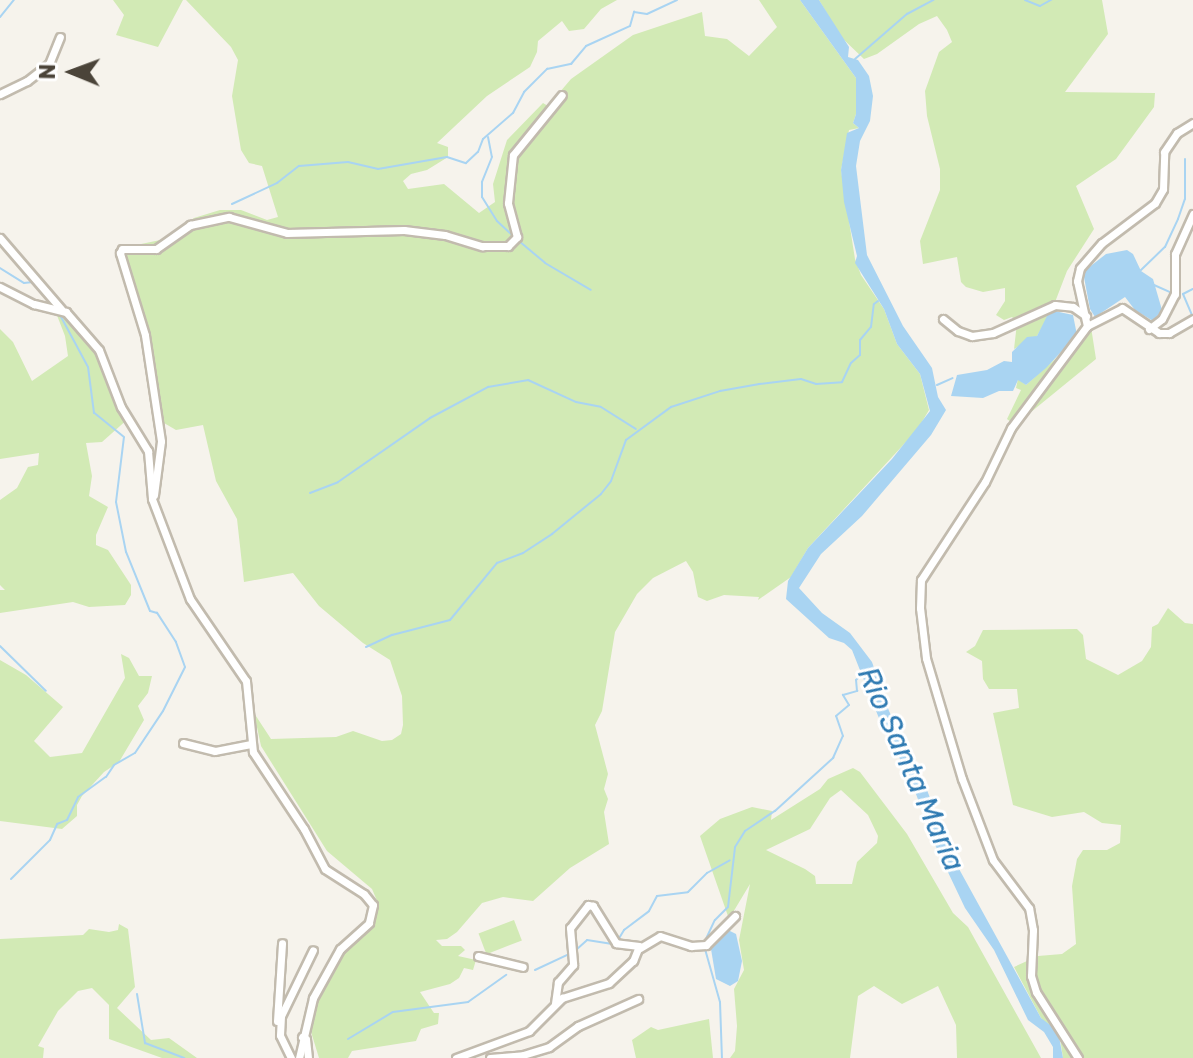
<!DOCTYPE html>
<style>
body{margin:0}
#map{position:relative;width:1193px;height:1058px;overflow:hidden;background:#f6f3ec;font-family:Rubik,sans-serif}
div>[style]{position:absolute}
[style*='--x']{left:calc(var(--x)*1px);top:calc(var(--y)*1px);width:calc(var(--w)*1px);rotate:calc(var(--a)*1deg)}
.green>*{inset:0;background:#d2eab5;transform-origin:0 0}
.water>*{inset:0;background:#a9d4f2}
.stream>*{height:2px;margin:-1px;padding:0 1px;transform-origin:1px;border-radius:1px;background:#a9d4f2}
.roads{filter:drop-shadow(2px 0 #c2bbae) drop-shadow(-2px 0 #c2bbae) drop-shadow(0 2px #c2bbae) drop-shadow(0 -2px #c2bbae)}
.minor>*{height:7px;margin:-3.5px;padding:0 3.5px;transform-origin:3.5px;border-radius:3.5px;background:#fff}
span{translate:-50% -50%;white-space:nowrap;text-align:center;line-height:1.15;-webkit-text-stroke:6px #fff;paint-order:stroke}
.water-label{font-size:30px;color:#2e7ab2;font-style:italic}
.north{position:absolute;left:32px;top:32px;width:80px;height:80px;-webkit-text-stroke:6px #fff;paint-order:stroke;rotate:271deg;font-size:22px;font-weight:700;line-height:32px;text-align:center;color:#4b4439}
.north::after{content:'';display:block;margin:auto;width:28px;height:36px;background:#4b4439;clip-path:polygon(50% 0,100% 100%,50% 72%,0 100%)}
</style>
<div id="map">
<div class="green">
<i style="clip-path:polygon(113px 0,183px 0,158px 47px,116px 35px,124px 15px)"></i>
<i style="clip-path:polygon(186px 0,617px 0,601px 9px,584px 29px,569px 31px,562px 21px,538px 41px,537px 52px,530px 67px,487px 96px,437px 143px,448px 147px,448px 157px,427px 170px,411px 174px,403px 181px,408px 189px,444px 184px,479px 213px,495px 202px,493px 184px,507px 140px,543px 103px,548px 106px,571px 79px,633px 35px,702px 12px,705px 36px,727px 39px,749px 56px,777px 27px,759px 0,800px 0,856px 78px,856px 114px,853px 123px,859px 128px,849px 130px,841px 170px,855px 259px,861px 275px,884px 309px,897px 344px,920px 374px,929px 410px,917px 430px,808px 548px,791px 577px,758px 600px,759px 597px,724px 595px,707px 601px,698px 597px,693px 572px,686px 561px,653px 578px,637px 594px,615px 632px,602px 711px,595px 725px,608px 774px,604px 789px,608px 799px,604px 812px,609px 844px,570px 868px,533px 901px,503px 897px,482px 903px,457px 932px,447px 939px,436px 940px,442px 946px,461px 946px,465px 950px,458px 956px,476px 960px,473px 970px,464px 968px,459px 978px,450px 984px,420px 992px,434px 1013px,439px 1013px,438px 1024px,421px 1029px,416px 1041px,352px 1051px,348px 1058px,319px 1058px,308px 1022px,339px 948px,374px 917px,378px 903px,372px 889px,327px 851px,261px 746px,254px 713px,271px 739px,336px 737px,353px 731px,382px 741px,392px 740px,401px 734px,403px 725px,402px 696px,390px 660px,363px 643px,319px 606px,293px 573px,244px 582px,237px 519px,216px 481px,203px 425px,176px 430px,164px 423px,147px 335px,122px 248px,165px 239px,194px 218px,220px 210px,241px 210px,267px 220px,278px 217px,262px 166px,249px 163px,241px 150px,232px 96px,238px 60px,231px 47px)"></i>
<i style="clip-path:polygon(819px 0,1102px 0,1108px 34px,1065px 92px,1155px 93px,1154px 107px,1116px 159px,1076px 186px,1094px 229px,1067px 271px,1052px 310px,1037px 336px,1014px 349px,1017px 323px,1012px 317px,1004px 320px,996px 315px,1005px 301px,1005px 288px,983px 292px,966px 287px,961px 282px,957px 257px,923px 264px,920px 241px,940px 190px,940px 169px,927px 116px,925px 91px,939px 52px,952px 42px,947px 30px,937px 16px,919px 24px,877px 54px,864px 59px,841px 37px)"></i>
<i style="clip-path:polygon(53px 305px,85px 330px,129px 418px,102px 442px,86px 443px,92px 476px,89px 496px,108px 507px,96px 535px,96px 545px,108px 550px,131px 585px,131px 595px,125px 605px,89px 607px,73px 602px,0 613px,0 590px,5px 590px,0 585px,0 500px,17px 488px,28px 467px,38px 465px,39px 453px,0 459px,0 329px,13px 342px,32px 381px,68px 356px,65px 336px)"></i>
<i style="clip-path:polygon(1091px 327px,1096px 359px,1015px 425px,1007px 419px,1021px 390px,1016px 388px,1018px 379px,1026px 385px)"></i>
<i style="clip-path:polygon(1168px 608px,1185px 623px,1193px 624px,1193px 1058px,1063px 1058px,1060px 1038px,1041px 1018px,1014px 967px,1038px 956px,1062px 954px,1076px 944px,1072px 886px,1077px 859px,1083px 850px,1107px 850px,1120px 843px,1121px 825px,1102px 823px,1084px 812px,1052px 817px,1013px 805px,993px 713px,1019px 708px,1017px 689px,989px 689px,983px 679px,982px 661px,966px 652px,975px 646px,983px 630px,1077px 629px,1083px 635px,1086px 659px,1118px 675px,1142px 661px,1151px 647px,1152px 627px,1158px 624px)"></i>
<i style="clip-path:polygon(121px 654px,129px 658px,139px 676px,152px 676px,148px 693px,138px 706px,144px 720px,119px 762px,104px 772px,82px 796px,77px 805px,77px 816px,62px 829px,0 821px,0 660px,26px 675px,63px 707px,34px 741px,50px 757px,82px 753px,125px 678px)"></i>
<i style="clip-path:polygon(evenodd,853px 768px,860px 772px,907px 834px,953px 913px,968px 927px,1041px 1058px,957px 1058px,956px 1025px,938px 986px,902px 1004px,874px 986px,858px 996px,850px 1058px,730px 1058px,735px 1051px,737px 1026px,734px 989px,744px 970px,739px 940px,750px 884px,729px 919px,700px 836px,720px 819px,752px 807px,772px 811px,771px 820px,820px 789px,828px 779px,853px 768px,841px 790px,868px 815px,878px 836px,877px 843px,857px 862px,852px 884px,816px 884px,815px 876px,805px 869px,766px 850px,810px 829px,830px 798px,841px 790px)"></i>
<i style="left:514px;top:920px;width:22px;height:38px;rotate:69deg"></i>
<i style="clip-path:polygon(119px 924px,128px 929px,135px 987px,117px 1008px,151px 1040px,169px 1038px,197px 1058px,162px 1058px,109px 1039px,109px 1005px,92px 988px,78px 991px,58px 1011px,38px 1046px,44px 1048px,43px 1058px,0 1058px,0 939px,83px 935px,89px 929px,109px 932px,118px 930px)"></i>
<i style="clip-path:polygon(709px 1019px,713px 1058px,636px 1058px,632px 1040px,651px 1027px,658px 1030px)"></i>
</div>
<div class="water">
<i style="clip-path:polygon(800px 0,819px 0,849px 47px,848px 57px,858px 60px,869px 76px,873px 96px,870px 121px,860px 141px,856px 166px,867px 255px,903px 326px,932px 368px,938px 397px,946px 410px,931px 435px,862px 516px,821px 554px,799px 588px,822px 613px,850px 633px,872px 662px,889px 711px,922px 777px,953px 858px,1041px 1018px,1058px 1031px,1063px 1058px,1053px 1058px,1053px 1047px,1044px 1032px,1028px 1020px,994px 950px,965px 908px,936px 847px,908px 773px,884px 731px,852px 650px,844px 643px,829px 638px,786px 599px,788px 581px,808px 548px,892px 459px,930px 411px,920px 374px,897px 344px,884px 309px,855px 263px,857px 256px,844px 202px,841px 170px,847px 133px,859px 128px,853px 123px,856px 114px,856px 78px)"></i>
<i style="clip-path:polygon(1127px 250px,1133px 254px,1141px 271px,1153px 279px,1162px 310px,1153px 321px,1135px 310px,1125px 297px,1095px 317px,1090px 309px,1083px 272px,1106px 254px)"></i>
<i style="clip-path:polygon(1050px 310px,1073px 315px,1077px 335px,1046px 368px,1026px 385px,1018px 380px,1013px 391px,999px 391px,983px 398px,951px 396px,957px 375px,987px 370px,1004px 361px,1012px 362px,1012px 352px,1027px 337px,1037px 336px)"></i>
<i style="clip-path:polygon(728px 930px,736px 934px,742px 961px,738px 981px,730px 986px,716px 979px,711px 949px)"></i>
</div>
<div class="stream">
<i style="--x:1025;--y:0;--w:16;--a:22"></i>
<i style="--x:1040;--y:6;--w:13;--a:-29"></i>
<i style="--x:0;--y:17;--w:22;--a:-51"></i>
<i style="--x:855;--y:59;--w:69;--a:-40.9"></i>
<i style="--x:907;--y:14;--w:30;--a:-28"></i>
<i style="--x:488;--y:137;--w:20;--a:79"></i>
<i style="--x:492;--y:157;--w:27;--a:112"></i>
<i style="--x:482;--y:182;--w:15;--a:90"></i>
<i style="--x:482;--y:197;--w:28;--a:58"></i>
<i style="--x:497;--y:221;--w:22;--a:43"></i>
<i style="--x:232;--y:204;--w:50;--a:-25"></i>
<i style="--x:277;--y:183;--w:28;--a:-38"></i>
<i style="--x:299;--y:166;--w:49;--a:-4.7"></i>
<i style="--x:348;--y:162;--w:31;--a:13"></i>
<i style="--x:378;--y:169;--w:70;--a:-9.9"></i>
<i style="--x:447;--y:157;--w:20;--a:18"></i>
<i style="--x:466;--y:163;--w:16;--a:-43"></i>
<i style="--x:478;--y:152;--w:14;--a:-69"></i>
<i style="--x:483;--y:139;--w:40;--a:-41"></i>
<i style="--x:513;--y:113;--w:24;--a:-62"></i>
<i style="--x:524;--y:92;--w:33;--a:-45"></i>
<i style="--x:547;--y:69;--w:25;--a:-12"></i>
<i style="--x:571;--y:64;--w:23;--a:-50"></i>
<i style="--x:586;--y:46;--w:48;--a:-24.4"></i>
<i style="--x:630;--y:26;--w:15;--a:-74"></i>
<i style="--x:634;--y:12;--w:13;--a:9"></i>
<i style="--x:647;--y:14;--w:33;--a:-25"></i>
<i style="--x:519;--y:241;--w:34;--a:40"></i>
<i style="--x:545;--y:263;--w:53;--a:30.4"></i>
<i style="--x:0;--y:268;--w:28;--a:32"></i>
<i style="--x:24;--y:283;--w:9;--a:-6"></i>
<i style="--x:1141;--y:270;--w:33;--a:-44"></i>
<i style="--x:1165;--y:247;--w:31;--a:-65"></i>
<i style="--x:1178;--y:219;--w:21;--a:-71"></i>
<i style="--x:1185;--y:199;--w:40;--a:-90"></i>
<i style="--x:1154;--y:285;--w:20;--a:24"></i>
<i style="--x:1183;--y:294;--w:23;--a:67"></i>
<i style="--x:1183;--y:294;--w:11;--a:-27"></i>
<i style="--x:937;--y:385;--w:17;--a:-24"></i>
<i style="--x:310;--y:493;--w:30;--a:-21"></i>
<i style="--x:338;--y:482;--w:112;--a:-34.8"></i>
<i style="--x:430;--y:418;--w:66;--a:-28.1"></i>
<i style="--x:488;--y:387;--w:41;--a:-9.9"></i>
<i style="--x:528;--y:380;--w:53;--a:24.6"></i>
<i style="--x:576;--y:402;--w:25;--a:11"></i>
<i style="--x:601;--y:407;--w:41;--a:32.2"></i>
<i style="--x:0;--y:646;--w:64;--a:44.4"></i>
<i style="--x:366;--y:647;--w:29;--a:-25"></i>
<i style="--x:392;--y:635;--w:60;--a:-14.5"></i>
<i style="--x:450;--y:620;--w:74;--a:-50.5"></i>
<i style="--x:497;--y:563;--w:28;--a:-21"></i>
<i style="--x:523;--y:553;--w:35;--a:-33"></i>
<i style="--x:552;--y:534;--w:63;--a:-39.2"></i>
<i style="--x:601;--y:494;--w:16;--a:-52"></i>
<i style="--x:611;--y:481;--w:44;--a:-69.9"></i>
<i style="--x:626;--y:440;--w:56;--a:-36.3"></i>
<i style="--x:671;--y:407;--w:52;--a:-18.1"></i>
<i style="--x:720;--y:391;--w:40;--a:-10"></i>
<i style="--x:759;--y:384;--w:42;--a:-6.8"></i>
<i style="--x:801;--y:379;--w:16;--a:18"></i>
<i style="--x:816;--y:384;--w:26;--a:-4"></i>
<i style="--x:842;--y:382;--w:21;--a:-65"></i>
<i style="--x:851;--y:363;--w:12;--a:-42"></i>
<i style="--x:860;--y:355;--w:15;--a:-90"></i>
<i style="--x:860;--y:340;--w:17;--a:-50"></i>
<i style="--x:871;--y:327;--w:23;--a:-83"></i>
<i style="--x:874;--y:304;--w:5;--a:-37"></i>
<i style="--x:11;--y:879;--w:55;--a:-45"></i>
<i style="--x:50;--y:840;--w:17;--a:-66"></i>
<i style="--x:57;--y:824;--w:11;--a:-22"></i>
<i style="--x:67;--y:820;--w:25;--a:-64"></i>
<i style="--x:78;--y:797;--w:34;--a:-36"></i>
<i style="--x:106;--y:777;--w:14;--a:-56"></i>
<i style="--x:114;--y:765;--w:24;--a:-30"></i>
<i style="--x:135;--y:753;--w:50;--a:-56.3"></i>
<i style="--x:163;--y:711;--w:49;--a:-63.4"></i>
<i style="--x:185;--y:667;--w:27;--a:-110"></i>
<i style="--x:176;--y:642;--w:35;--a:-123"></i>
<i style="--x:157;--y:613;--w:7;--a:-164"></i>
<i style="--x:150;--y:611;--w:64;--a:-112.1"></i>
<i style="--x:126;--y:552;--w:51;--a:-101.3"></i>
<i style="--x:116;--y:502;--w:65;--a:-83"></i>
<i style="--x:124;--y:437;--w:38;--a:-141"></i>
<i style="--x:94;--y:413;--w:46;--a:-97.4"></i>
<i style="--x:88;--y:367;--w:59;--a:-118.3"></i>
<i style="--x:618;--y:940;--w:12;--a:-59"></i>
<i style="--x:624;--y:930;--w:31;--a:-37"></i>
<i style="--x:649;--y:911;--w:17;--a:-62"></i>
<i style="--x:657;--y:896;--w:31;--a:-7"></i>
<i style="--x:688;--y:892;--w:27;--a:-45"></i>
<i style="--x:707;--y:873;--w:26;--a:-29"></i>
<i style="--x:705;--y:941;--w:23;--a:-65"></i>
<i style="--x:715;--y:920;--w:18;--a:-45"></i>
<i style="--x:728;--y:907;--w:60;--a:-83.3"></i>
<i style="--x:735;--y:847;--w:19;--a:-58"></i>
<i style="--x:745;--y:831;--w:36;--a:-34"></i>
<i style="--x:775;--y:811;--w:79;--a:-42.4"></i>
<i style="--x:833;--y:758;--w:24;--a:-66"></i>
<i style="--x:843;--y:736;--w:21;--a:-109"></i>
<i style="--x:836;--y:716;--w:17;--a:-40"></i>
<i style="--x:849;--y:705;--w:12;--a:-121"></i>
<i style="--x:843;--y:695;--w:15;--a:-16"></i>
<i style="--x:857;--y:691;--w:11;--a:-95"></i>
<i style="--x:856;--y:680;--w:11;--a:-45"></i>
<i style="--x:705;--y:949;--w:55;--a:74.2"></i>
<i style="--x:720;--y:1002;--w:56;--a:88"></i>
<i style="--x:576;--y:950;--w:15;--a:-42"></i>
<i style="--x:587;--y:940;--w:24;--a:9"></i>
<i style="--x:535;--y:970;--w:38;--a:-25"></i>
<i style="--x:137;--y:994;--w:50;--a:80.7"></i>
<i style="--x:145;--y:1043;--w:42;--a:21"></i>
<i style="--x:348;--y:1039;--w:52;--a:-31"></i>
<i style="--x:393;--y:1012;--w:76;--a:-7.6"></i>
<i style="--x:468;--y:1002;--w:47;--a:-35.4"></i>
</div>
<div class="roads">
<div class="minor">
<i style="--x:0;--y:94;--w:30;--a:-26"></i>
<i style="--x:27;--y:81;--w:28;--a:-38"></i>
<i style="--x:49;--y:64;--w:29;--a:-68"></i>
<i style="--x:0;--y:238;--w:94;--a:49.3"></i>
<i style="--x:0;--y:287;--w:38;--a:27"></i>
<i style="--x:34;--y:304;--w:33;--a:14"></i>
<i style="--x:66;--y:312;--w:50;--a:49"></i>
<i style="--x:99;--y:350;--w:61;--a:68.9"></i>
<i style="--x:121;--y:407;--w:52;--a:58.5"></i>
<i style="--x:148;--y:451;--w:48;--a:85.2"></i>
<i style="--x:152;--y:499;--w:107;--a:69.2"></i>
<i style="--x:190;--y:599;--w:99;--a:55.7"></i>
<i style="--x:246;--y:681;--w:71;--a:84.4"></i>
<i style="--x:253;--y:752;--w:92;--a:56.5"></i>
<i style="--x:304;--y:829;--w:45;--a:62.3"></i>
<i style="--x:325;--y:869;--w:46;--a:32.7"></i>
<i style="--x:364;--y:894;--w:14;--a:51"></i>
<i style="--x:373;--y:905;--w:18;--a:103"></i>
<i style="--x:369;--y:923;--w:39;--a:138"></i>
<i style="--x:340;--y:949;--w:56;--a:118.9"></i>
<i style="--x:313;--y:998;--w:62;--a:103.1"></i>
<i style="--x:943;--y:319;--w:19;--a:39"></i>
<i style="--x:958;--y:331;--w:15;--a:20"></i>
<i style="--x:972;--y:336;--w:21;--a:-8"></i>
<i style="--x:993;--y:333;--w:68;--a:-24.3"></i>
<i style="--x:1055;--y:305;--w:18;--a:6"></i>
<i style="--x:1073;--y:307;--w:16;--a:35"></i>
<i style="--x:1087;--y:326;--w:46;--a:-102.5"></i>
<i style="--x:1077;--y:281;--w:13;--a:-77"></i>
<i style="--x:1080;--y:268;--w:33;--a:-49"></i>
<i style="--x:1102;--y:243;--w:66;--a:-37"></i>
<i style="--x:1155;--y:203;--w:16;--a:-60"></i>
<i style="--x:1163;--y:189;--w:37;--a:-88"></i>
<i style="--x:1164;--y:152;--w:23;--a:-56"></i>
<i style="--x:1177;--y:133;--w:19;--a:-32"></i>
<i style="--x:1149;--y:329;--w:16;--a:-38"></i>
<i style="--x:1162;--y:319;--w:28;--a:-63"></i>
<i style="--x:1175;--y:294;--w:40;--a:-90"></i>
<i style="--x:1175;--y:254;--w:44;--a:-65.8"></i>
<i style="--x:154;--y:495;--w:54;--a:-82.6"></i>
<i style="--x:161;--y:441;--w:107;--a:-98.6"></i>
<i style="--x:145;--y:335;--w:86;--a:-107"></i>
<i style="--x:120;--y:253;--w:4;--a:-63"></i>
<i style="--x:122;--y:249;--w:34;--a:0"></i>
<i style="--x:156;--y:249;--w:42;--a:-35.2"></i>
<i style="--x:190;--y:225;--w:40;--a:-12"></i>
<i style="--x:229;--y:217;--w:60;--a:15.4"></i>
<i style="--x:287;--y:233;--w:117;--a:-1.5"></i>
<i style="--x:404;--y:230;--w:41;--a:7"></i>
<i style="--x:445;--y:235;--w:39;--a:17"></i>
<i style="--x:482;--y:246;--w:26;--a:0"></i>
<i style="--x:508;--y:246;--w:13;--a:-45"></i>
<i style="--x:517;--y:237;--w:35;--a:-105"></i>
<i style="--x:508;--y:203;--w:48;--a:-84.1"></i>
<i style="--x:513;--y:155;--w:77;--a:-50.8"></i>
<i style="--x:183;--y:743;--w:33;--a:14"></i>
<i style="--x:215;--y:751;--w:37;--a:-11"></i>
<i style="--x:640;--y:948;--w:23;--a:-31"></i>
<i style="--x:660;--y:936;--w:33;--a:18"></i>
<i style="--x:691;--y:946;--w:15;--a:-4"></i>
<i style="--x:706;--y:945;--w:41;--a:-45"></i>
<i style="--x:478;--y:956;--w:46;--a:13.7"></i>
<i style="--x:277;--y:1021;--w:78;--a:-86.3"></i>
<i style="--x:302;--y:1037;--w:4;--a:27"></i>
<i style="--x:306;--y:1039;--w:19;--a:84"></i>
<i style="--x:291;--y:1058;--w:25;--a:-116"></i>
<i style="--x:280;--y:1035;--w:19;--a:-87"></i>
<i style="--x:281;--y:1016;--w:73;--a:-64.1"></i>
<i style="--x:456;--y:1058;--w:78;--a:-20.3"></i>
<i style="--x:529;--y:1031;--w:47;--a:-45"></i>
<i style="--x:562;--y:998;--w:49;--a:-17.7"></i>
<i style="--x:609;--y:983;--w:33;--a:-43"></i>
<i style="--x:633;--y:961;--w:16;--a:-68"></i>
<i style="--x:639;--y:946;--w:23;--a:-173"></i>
<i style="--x:616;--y:943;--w:44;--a:-121.9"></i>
<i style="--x:593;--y:906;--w:5;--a:-169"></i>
<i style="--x:588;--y:905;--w:29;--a:128"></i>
<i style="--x:570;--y:928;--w:37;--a:85"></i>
<i style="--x:573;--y:965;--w:23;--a:131"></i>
<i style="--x:558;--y:982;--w:22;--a:98"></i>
<i style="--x:490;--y:1058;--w:33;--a:-5"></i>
<i style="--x:523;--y:1055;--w:27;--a:-17"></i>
<i style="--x:549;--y:1047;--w:36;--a:-36"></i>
<i style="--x:578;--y:1026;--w:66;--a:-24.2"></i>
<i style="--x:1078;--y:1058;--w:78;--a:-122.5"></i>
<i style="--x:1036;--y:992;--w:17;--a:-107"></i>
<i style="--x:1031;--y:976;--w:46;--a:-87.5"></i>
<i style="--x:1033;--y:930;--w:22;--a:-100"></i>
<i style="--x:1029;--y:908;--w:60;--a:-126.9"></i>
<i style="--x:993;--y:860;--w:87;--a:-110.9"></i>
<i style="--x:962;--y:779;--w:126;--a:-106.6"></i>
<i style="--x:926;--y:658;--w:50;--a:-96.8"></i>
<i style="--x:920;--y:608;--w:28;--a:-88"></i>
<i style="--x:921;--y:580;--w:117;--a:-56.9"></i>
<i style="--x:985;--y:482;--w:60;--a:-64.3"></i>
<i style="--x:1011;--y:428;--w:127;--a:-53.3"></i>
<i style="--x:1087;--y:326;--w:39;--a:-27"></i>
<i style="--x:1122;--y:308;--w:45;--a:34"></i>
<i style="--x:1159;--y:333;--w:10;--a:0"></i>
<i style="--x:1169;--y:333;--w:28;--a:-30"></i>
</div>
</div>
<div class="water-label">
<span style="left:911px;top:769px;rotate:66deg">Rio Santa Maria</span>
</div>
<div class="north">N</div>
</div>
